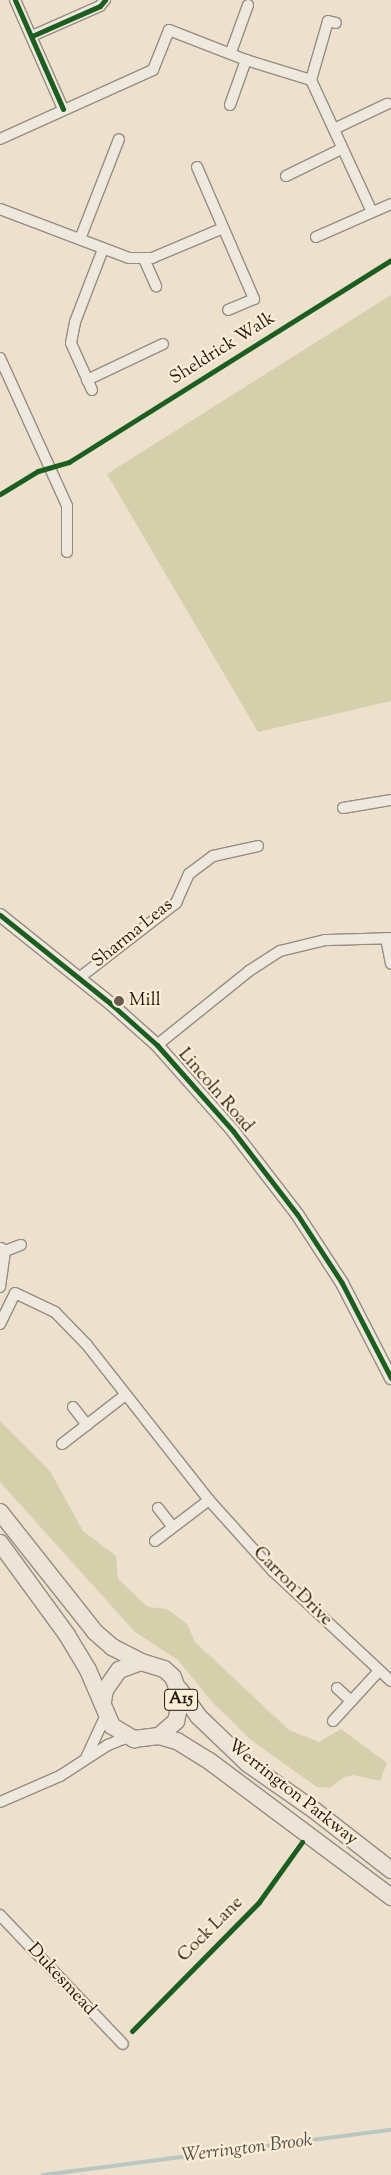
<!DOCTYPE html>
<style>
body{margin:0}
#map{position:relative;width:391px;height:2175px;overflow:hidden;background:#ede0cc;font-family:"Sorts Mill Goudy",serif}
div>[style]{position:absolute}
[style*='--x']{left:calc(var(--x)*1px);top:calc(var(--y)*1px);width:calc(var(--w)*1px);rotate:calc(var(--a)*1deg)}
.green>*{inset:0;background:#d4d0ab}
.stream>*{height:4px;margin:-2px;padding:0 2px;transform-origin:2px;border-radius:2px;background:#b9c6c1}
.roads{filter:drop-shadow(1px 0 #968d81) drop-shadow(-1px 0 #968d81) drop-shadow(0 1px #968d81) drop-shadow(0 -1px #968d81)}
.minor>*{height:10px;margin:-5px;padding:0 5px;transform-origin:5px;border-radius:5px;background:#efe8df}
.tertiary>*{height:12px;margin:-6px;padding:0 6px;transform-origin:6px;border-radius:6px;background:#efe8df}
.trunk>*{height:16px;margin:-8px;padding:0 8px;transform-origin:8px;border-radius:8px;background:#ece4d9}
.cycleway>*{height:5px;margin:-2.5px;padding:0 2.5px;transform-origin:2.5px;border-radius:2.5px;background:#1b5e20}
.dots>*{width:14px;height:14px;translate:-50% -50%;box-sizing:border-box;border:2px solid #fcedd5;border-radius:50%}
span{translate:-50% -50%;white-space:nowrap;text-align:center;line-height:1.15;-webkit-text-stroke:4.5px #fcedd5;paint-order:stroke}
.shield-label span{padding:1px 4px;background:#fcedd5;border:1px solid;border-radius:4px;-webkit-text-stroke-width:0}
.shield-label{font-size:16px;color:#21170f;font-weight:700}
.street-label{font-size:18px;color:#21170f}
.poi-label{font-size:18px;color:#21170f}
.left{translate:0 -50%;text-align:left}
.water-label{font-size:19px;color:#4e504c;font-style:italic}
</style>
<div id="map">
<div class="green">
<i style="clip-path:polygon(391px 295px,391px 701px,258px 732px,107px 474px)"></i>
<i style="clip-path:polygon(0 1421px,50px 1471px,83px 1531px,116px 1556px,118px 1579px,148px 1607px,167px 1609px,187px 1624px,195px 1642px,289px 1730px,319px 1742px,341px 1729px,387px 1763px,380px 1781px,353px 1775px,344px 1777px,330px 1788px,317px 1787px,251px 1740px,212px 1702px,178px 1660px,135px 1632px,0 1482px)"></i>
</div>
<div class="stream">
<i style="--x:43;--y:2175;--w:351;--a:-7.4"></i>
</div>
<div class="roads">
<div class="minor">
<i style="--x:15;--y:0;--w:119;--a:66.2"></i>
<i style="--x:32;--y:36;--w:74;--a:-23.8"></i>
<i style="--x:100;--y:6;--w:8;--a:-50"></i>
<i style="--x:231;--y:52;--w:50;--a:-70.1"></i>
<i style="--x:311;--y:80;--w:61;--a:-73.9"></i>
<i style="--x:328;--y:21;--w:8;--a:14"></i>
<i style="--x:230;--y:105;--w:48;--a:-70.4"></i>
<i style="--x:334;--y:129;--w:59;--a:-25.3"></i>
<i style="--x:0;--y:139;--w:168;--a:-24.3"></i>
<i style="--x:153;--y:70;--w:43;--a:-68.2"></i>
<i style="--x:169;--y:30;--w:83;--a:21.3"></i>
<i style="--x:246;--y:60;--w:68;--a:17.1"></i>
<i style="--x:311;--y:80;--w:145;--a:65.2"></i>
<i style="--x:197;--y:167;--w:144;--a:66.6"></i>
<i style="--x:254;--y:299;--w:28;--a:157"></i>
<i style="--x:286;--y:176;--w:61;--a:-26.1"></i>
<i style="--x:0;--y:209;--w:138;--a:20.8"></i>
<i style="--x:129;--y:258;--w:23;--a:0"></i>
<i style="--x:152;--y:258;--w:77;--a:-22.9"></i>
<i style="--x:316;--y:237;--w:82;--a:-23.7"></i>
<i style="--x:80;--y:239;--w:107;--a:-68.7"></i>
<i style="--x:144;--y:259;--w:30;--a:66"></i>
<i style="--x:0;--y:358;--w:162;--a:65.6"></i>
<i style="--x:67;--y:506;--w:46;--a:90"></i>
<i style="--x:87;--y:380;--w:84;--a:-25.3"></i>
<i style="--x:92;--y:390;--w:51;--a:-114.1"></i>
<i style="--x:71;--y:343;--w:21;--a:-79"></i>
<i style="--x:75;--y:322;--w:78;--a:-69"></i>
<i style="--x:343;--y:808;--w:49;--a:-9.5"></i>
<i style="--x:386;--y:938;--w:26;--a:79"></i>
<i style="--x:79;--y:978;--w:123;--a:-37.7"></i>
<i style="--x:176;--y:903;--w:32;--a:-66"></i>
<i style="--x:189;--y:874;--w:30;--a:-37"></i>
<i style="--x:213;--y:856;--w:46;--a:-12.5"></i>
<i style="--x:157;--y:1045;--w:118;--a:-38.8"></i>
<i style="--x:249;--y:971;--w:37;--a:-33"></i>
<i style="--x:280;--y:951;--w:46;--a:-13.7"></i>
<i style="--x:325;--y:940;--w:66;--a:-1.7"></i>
<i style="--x:1;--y:1248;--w:5;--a:37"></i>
<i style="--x:5;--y:1251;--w:17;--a:-21"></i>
<i style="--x:0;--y:1287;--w:36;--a:-82"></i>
<i style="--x:0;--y:1324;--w:34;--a:-64"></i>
<i style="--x:15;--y:1293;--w:44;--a:25.4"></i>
<i style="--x:55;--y:1312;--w:46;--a:45.9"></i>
<i style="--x:87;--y:1345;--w:197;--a:51.8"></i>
<i style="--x:73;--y:1407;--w:23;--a:52"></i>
<i style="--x:62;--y:1444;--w:78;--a:-37.7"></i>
<i style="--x:158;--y:1508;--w:24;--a:52"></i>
<i style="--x:155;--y:1541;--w:68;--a:-37.2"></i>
<i style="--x:209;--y:1500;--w:96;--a:48"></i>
<i style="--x:273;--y:1571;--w:161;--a:43"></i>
<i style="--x:337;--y:1688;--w:19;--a:43"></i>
<i style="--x:333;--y:1721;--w:67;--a:-47.4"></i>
<i style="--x:86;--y:1758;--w:47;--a:-65.1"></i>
<i style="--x:0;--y:1802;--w:65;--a:-23.4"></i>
<i style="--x:60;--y:1776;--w:57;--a:-32.9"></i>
<i style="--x:108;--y:1745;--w:22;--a:-22"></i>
<i style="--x:0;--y:1915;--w:178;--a:46.4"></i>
</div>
<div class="tertiary">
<i style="--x:0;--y:915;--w:142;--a:38.7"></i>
<i style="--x:111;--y:1004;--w:62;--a:41.7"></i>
<i style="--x:157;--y:1045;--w:115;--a:48.5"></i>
<i style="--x:233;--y:1131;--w:105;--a:52.4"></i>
<i style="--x:297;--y:1214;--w:82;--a:56.9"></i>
<i style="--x:342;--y:1283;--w:107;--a:62.7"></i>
</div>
<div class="trunk">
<i style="--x:0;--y:1512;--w:153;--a:51.6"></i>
<i style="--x:95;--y:1632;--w:23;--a:41"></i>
<i style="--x:112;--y:1647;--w:33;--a:27"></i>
<i style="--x:0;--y:1543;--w:114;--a:53.9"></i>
<i style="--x:67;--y:1635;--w:41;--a:59"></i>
<i style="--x:88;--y:1670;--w:61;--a:66.8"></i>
<i style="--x:112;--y:1726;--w:26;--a:31"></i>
<i style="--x:134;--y:1739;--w:25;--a:-7"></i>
<i style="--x:159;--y:1736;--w:23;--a:-41"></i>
<i style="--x:176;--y:1721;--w:23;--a:-77"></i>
<i style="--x:181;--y:1699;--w:23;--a:-110"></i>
<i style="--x:173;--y:1677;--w:12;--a:-138"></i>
<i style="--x:164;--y:1669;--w:24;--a:-163"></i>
<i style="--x:141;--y:1662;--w:23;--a:160"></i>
<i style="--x:119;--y:1670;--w:24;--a:125"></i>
<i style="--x:105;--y:1690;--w:11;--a:100"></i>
<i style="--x:180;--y:1690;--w:32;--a:55"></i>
<i style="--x:198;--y:1716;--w:69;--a:43.8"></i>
<i style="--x:248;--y:1764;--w:80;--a:34.9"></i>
<i style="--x:314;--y:1810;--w:98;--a:37.9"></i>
<i style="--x:159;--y:1736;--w:19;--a:16"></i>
<i style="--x:177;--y:1741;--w:36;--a:32"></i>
<i style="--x:208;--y:1760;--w:229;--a:36.8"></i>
</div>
</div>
<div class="cycleway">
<i style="--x:15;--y:0;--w:119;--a:66.2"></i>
<i style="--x:32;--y:36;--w:74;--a:-23.8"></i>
<i style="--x:100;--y:6;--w:8;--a:-50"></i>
<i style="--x:0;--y:494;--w:44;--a:-31.2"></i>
<i style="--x:38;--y:471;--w:32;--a:-16"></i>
<i style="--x:69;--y:462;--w:380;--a:-32.1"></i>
<i style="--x:0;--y:915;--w:142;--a:38.7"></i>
<i style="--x:111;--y:1004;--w:62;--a:41.7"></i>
<i style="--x:157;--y:1045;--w:115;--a:48.5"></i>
<i style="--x:233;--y:1131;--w:105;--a:52.4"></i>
<i style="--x:297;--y:1214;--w:82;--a:56.9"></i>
<i style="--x:342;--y:1283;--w:107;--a:62.7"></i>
<i style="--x:132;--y:2031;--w:181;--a:-45.4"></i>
<i style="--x:259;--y:1902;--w:74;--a:-54.4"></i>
</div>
<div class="dots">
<i style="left:119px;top:1001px;background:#685d51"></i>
</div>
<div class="shield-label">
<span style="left:181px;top:1700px">A15</span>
</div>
<div class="street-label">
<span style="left:223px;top:349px;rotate:-32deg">Sheldrick Walk</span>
<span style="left:133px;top:934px;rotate:-39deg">Sharma Leas</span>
<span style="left:215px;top:1091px;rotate:49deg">Lincoln Road</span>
<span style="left:292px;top:1587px;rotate:45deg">Carron Drive</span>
<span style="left:292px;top:1793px;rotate:38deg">Werrington Parkway</span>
<span style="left:211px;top:1930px;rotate:-45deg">Cock Lane</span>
<span style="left:61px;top:1980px;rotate:47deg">Dukesmead</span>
</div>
<div class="poi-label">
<span class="left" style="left:129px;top:1001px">Mill</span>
</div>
<div class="water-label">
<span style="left:247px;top:2149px;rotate:-7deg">Werrington Brook</span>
</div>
</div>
